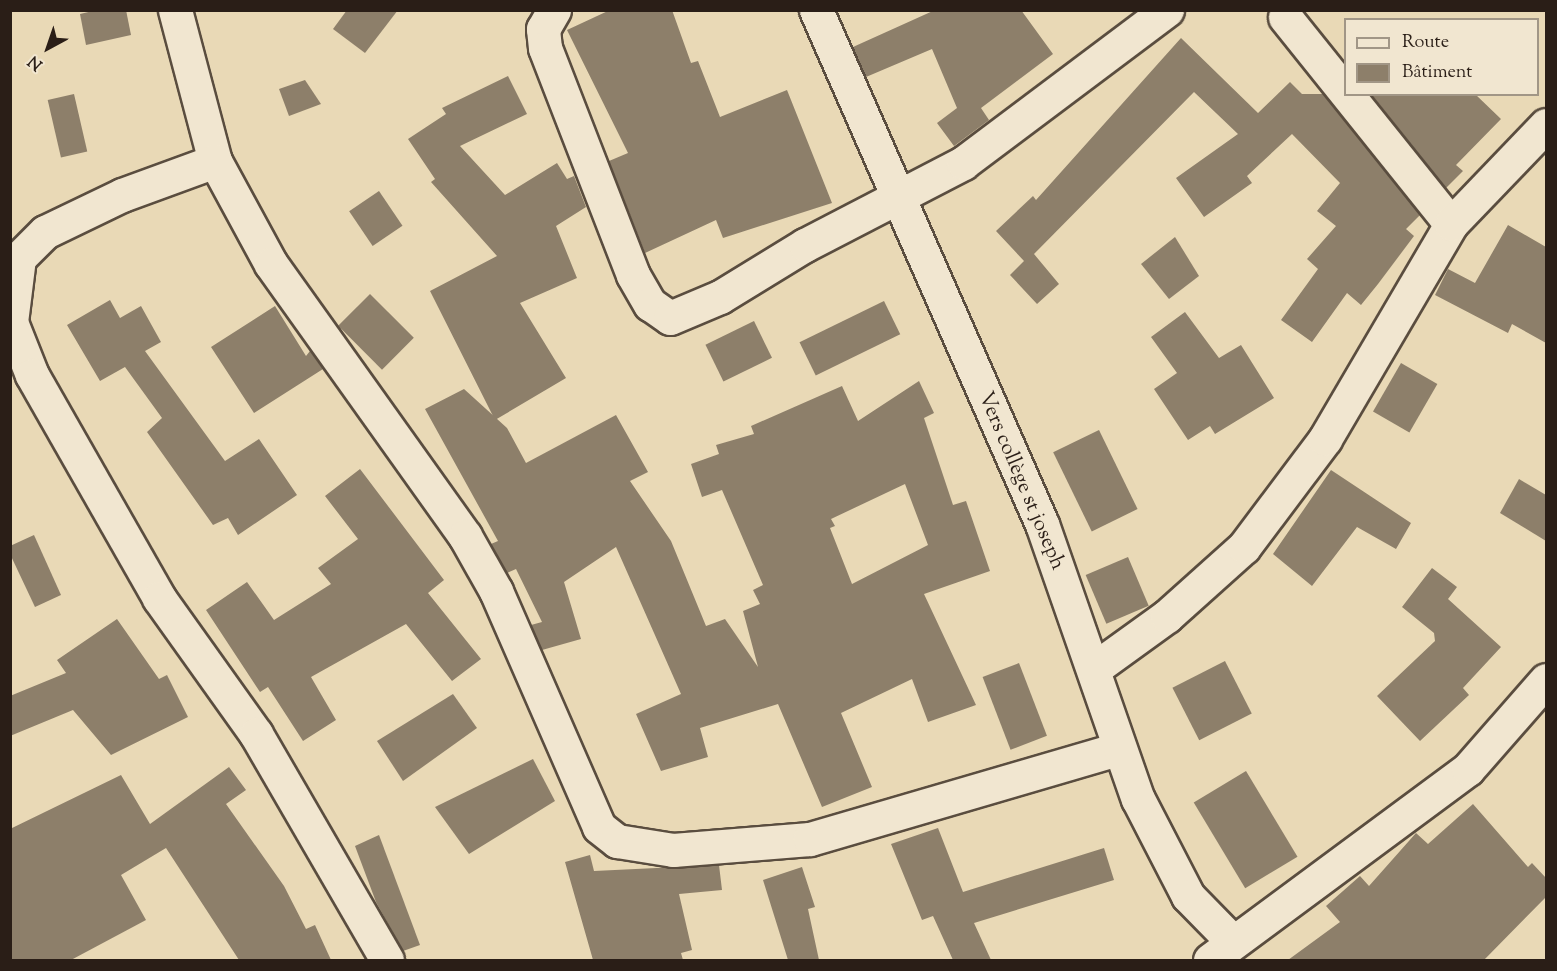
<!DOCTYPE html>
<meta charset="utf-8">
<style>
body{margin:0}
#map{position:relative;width:1557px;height:971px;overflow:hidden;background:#e9d9b6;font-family:"Sorts Mill Goudy",serif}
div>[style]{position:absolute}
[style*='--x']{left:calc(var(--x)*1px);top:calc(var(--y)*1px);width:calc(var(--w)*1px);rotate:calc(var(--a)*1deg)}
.building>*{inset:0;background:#8d7f6a;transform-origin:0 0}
.roads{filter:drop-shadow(2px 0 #5a4d3f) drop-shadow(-2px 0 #5a4d3f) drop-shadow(0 2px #5a4d3f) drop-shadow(0 -2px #5a4d3f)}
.minor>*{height:33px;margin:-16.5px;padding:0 16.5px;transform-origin:16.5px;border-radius:16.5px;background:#f1e6d0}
span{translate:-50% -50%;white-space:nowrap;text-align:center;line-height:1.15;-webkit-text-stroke:4.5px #f1e6d0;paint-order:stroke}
.street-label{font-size:21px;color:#2a1e17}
.frame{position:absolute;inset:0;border:12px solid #2a1e17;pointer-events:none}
.legend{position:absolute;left:1344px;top:18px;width:195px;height:78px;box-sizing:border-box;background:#f1e6d0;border:2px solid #a19686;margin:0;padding:8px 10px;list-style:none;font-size:18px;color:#2a1e17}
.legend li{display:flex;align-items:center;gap:12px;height:30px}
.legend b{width:30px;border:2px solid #a19686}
.north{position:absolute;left:18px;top:18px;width:60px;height:60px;-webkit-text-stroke:4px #f1e6d0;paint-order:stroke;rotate:220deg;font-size:16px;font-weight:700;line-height:24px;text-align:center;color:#2a1e17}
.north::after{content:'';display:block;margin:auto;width:21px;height:27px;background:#2a1e17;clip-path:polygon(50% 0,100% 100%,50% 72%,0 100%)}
</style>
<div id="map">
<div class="building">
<i style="clip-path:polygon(97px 10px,126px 10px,131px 35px,86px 45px,80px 14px)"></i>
<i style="clip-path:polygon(347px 10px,398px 10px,365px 53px,333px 29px)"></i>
<i style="clip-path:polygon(610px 10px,672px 10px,691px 63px,698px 61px,720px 117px,787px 90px,832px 203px,723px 238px,716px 220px,645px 253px,609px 161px,628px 153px,567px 30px)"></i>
<i style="clip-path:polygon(935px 10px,1021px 10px,1053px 54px,981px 108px,989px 120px,954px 146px,937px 123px,957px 108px,932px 49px,866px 77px,853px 47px)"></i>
<i style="clip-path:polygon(1181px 38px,1258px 113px,1290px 82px,1302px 94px,1323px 94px,1420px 215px,1406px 229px,1414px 236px,1378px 284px,1361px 305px,1347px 293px,1312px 342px,1281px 320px,1318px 269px,1307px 259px,1336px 226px,1317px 211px,1340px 183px,1292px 134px,1247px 176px,1252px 183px,1204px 217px,1176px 178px,1238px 134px,1194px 92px,1034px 254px,1059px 284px,1037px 304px,1010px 275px,1024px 261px,996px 231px,1033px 196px,1036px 200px)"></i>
<i style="clip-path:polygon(508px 76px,527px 114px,460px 146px,505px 195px,557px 163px,567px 179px,574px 176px,586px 207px,556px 226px,577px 278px,520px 303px,566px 378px,495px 420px,430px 291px,497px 256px,431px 182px,435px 179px,408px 139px,446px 114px,442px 108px)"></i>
<i style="clip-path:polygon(305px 80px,321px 104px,289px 116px,279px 89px)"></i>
<i style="left:74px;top:94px;width:59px;height:27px;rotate:77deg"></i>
<i style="clip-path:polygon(1371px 94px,1475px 94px,1501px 119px,1456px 165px,1463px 171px,1446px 188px)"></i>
<i style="left:379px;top:191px;width:42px;height:36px;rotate:56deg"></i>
<i style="clip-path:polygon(1508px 225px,1546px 247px,1546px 343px,1512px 324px,1508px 333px,1435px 295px,1448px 269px,1475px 283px)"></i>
<i style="clip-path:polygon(1175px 237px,1199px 276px,1169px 299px,1141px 264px)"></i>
<i style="left:370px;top:294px;width:62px;height:45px;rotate:45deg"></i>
<i style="clip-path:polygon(110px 300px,120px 318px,141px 306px,161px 342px,145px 351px,225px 461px,259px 439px,297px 495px,238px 535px,228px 518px,213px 525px,147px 432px,162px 418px,125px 367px,100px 381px,67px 325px)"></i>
<i style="left:884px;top:301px;width:37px;height:94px;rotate:64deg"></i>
<i style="clip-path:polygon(275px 306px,306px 356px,310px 351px,323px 369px,254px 413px,211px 347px)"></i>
<i style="clip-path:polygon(1185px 312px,1219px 358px,1241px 345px,1274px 398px,1215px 434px,1210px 426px,1188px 440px,1154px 389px,1177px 373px,1151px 337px)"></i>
<i style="left:754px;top:321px;width:41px;height:54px;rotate:64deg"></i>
<i style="left:1401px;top:363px;width:42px;height:56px;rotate:30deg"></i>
<i style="clip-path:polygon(evenodd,919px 381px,934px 413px,924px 418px,953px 505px,966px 501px,990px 571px,924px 594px,976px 705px,928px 722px,912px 679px,841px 713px,872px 787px,822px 807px,778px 704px,700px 728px,708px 757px,661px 771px,636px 714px,681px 694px,616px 547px,564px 582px,581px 639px,542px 650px,531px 625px,542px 622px,516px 569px,507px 573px,491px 544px,498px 541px,425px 409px,464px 389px,507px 428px,526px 463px,616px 415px,648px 472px,630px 481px,671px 541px,706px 626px,725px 619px,758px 667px,743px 611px,760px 604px,753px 590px,763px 585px,722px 490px,702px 497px,691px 464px,719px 454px,716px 445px,754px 434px,751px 426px,842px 386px,858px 421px,919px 381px,905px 484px,928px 545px,852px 584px,830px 528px,835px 526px,831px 519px,905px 484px)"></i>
<i style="left:1099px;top:430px;width:88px;height:51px;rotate:64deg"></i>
<i style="clip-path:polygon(360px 469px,444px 580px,428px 593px,481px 659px,452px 681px,406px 624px,311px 677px,336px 720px,303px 741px,268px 687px,260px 692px,206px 610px,247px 582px,274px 620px,331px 584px,318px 568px,358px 539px,325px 496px)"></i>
<i style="clip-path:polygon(1331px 470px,1411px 523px,1396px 549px,1357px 527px,1312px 586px,1273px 554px)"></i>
<i style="clip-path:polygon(1519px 479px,1546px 495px,1546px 541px,1500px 513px)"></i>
<i style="clip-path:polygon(34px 535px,61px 595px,35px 607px,10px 554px,10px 546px)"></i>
<i style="left:1128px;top:557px;width:53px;height:46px;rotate:67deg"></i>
<i style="clip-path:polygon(1432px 568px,1457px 587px,1448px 599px,1501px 647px,1463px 688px,1469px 695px,1420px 741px,1377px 696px,1435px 641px,1434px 633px,1402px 607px)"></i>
<i style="clip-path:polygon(117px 619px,159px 679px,167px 675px,188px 717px,111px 755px,73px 710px,10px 736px,10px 696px,66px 673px,57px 660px)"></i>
<i style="left:1225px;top:661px;width:59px;height:59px;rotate:63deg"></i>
<i style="left:1019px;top:663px;width:78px;height:39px;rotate:69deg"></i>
<i style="clip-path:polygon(453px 694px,477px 728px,403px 781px,377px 741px)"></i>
<i style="clip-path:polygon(533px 759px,555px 801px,469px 854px,435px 807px)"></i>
<i style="clip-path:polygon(229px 767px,246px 790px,226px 804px,284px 886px,306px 929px,315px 925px,331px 960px,239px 960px,166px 848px,121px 875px,146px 920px,71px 960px,10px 960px,10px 829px,121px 775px,150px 824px)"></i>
<i style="left:1246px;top:771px;width:100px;height:61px;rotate:59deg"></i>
<i style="clip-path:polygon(1473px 804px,1528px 867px,1532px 863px,1546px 878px,1546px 897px,1484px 960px,1288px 960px,1340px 922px,1326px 906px,1360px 876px,1369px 886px,1416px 833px,1428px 844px)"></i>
<i style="clip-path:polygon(938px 828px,963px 892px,1104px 848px,1114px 880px,974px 923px,991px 960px,953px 960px,933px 916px,922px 920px,891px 844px)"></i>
<i style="clip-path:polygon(379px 835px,420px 945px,403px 951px,376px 902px,355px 846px)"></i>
<i style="clip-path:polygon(590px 855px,594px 871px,719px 865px,722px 890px,679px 894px,692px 950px,681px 953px,683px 960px,593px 960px,565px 862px)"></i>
<i style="clip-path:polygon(802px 867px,815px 907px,808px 909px,819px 960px,788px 960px,763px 880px)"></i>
</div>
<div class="roads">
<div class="minor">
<i style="--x:175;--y:10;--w:156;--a:75.2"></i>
<i style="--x:215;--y:161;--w:117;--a:61.5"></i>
<i style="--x:271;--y:264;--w:334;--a:54.5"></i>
<i style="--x:465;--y:536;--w:63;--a:60.6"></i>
<i style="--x:496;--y:591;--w:257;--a:66.4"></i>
<i style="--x:599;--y:827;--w:23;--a:38"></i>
<i style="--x:617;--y:841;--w:57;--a:9.1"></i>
<i style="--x:673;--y:850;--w:137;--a:-4.6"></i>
<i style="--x:810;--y:839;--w:321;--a:-16.3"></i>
<i style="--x:554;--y:10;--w:22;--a:120"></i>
<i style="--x:543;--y:29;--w:19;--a:84"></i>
<i style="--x:545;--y:48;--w:243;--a:68.8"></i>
<i style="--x:633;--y:275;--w:34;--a:60"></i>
<i style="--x:650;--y:304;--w:24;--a:35"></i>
<i style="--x:670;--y:318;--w:54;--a:-22.8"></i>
<i style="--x:720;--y:297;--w:100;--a:-31.5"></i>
<i style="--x:805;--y:245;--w:178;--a:-27.4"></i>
<i style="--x:963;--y:163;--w:255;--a:-36.9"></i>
<i style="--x:816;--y:10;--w:561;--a:66.27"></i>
<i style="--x:1042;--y:524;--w:291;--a:70.8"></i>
<i style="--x:1138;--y:799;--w:109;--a:62.7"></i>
<i style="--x:1188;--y:896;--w:64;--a:45.6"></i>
<i style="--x:1285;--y:17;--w:265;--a:51.3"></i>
<i style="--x:215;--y:161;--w:99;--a:159.9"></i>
<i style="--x:122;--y:195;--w:85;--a:154.3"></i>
<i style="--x:45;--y:232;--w:37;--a:135"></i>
<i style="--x:19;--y:258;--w:64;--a:97.1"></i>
<i style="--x:11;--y:322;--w:57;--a:68.4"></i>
<i style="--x:32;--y:375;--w:257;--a:60.3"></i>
<i style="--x:159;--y:598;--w:167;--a:54.5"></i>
<i style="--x:256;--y:734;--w:261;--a:59.9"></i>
<i style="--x:1095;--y:668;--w:89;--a:-35.8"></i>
<i style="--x:1167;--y:616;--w:103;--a:-41.9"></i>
<i style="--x:1244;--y:547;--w:135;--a:-53.1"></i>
<i style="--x:1325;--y:439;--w:249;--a:-59.6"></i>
<i style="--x:1451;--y:224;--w:137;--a:-46.2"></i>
<i style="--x:1210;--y:960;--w:321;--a:-36.5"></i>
<i style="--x:1468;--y:769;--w:118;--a:-48.8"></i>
</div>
</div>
<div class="street-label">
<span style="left:1021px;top:481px;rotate:67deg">Vers collège st joseph</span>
</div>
<div class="frame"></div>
<ul class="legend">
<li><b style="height:8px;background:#f1e6d0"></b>Route</li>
<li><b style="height:16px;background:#8d7f6a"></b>Bâtiment</li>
</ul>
<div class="north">N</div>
</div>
